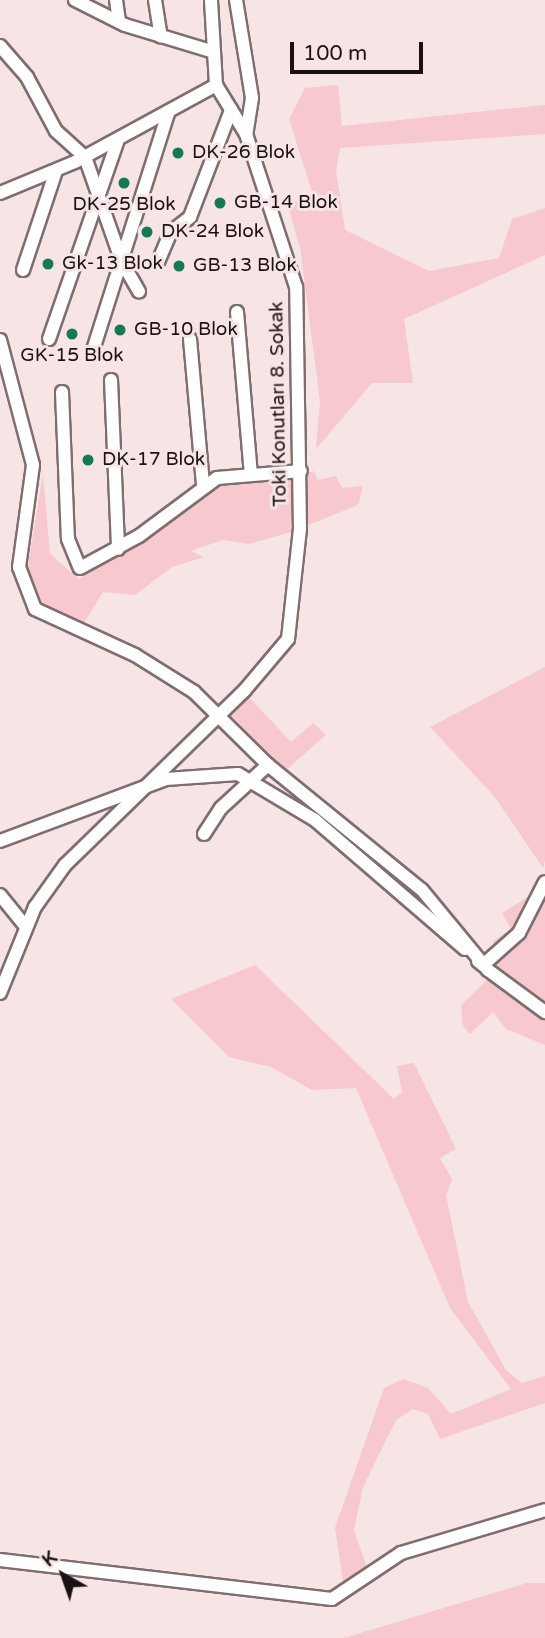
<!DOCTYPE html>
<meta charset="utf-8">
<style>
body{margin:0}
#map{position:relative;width:545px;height:1638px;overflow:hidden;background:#f7e4e5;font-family:"Varela Round",sans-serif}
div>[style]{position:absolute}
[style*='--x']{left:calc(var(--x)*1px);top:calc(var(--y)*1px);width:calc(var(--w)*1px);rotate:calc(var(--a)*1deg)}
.green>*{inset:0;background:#f7c8cd}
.roads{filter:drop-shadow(2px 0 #7f6e6f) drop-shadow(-2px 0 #7f6e6f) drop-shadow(0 2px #7f6e6f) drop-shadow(0 -2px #7f6e6f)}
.minor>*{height:12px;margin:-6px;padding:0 6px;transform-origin:6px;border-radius:6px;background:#fff}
.dots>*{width:19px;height:19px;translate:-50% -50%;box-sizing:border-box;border:4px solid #f7e4e5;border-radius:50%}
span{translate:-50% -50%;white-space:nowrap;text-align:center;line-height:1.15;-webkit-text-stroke:6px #f7e4e5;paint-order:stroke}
.poi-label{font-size:19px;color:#191213}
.left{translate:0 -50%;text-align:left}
.street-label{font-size:19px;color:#191213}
.north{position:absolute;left:28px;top:1540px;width:70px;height:70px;-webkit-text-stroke:5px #f7e4e5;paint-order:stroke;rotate:320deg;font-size:19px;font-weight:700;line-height:28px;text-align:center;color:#191213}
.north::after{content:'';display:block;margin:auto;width:24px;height:32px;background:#191213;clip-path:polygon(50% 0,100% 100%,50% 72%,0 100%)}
.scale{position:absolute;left:290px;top:42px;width:133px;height:32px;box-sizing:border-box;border:4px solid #191213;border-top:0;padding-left:9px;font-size:21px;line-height:24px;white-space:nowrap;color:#191213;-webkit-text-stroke:5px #f7e4e5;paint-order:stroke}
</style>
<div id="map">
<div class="green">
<i style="clip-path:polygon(338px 85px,342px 126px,545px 105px,545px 134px,340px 148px,336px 171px,345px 230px,429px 271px,499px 258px,512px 219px,545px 208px,545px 255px,404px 319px,413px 383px,372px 383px,316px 449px,320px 401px,300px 247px,287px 204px,313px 195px,289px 119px,305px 88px)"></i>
<i style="clip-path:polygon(314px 471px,318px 480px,336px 476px,342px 488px,363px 486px,358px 505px,291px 532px,249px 544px,223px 540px,190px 551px,204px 557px,172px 567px,135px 595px,103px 592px,82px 626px,47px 608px,31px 587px,27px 571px,43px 475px,50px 554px,79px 579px,216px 486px,284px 481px)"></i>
<i style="clip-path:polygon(545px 667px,545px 860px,543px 868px,494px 796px,430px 727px)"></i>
<i style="clip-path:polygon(246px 694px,291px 742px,313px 723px,326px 735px,286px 770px,220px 704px)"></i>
<i style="clip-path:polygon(533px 894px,514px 932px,494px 947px,493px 941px,511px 929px,502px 913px)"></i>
<i style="clip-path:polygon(545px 896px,545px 1006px,492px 963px,534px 921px)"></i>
<i style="clip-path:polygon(255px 965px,394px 1099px,402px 1092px,397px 1066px,414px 1063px,456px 1149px,440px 1158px,452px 1179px,446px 1195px,468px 1302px,506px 1370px,522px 1383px,545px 1376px,545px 1403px,440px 1439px,428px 1414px,413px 1409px,396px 1420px,363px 1487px,354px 1530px,367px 1567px,343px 1581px,335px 1528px,384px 1388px,403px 1379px,428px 1388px,451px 1414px,511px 1389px,450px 1308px,356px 1088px,312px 1090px,271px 1067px,229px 1057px,171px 999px)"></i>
<i style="clip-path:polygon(489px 978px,545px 1018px,545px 1045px,506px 1029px,493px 1012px,470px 1034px,463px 1026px,461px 1005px)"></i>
<i style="clip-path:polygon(527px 1583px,545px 1583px,545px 1638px,344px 1638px)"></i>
</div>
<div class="roads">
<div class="minor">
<i style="--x:75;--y:0;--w:56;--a:26.6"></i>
<i style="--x:125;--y:25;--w:93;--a:16.9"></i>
<i style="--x:116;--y:0;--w:22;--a:82"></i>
<i style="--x:155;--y:0;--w:37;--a:81"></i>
<i style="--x:236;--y:0;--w:99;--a:80.7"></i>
<i style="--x:252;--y:98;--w:36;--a:99"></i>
<i style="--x:0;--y:46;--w:41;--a:48.9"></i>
<i style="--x:27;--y:77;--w:61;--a:61.8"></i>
<i style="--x:56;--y:131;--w:39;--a:42"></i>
<i style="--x:85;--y:157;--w:111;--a:70.6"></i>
<i style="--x:122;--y:262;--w:34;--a:60"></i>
<i style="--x:0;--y:193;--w:81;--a:-22.5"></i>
<i style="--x:75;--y:162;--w:161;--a:-28.6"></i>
<i style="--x:158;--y:262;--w:33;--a:-67"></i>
<i style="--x:171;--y:232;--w:24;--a:-38"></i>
<i style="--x:190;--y:217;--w:115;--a:-69"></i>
<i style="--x:23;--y:270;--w:104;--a:-71.6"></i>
<i style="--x:237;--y:312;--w:163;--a:85.1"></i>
<i style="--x:49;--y:339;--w:211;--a:-70.9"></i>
<i style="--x:190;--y:339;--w:148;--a:84.9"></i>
<i style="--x:0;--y:340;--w:129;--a:75.2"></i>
<i style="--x:33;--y:465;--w:103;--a:97.8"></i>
<i style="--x:19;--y:567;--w:45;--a:69.1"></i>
<i style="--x:35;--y:609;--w:110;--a:24.7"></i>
<i style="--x:135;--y:655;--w:70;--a:32.1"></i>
<i style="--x:194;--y:692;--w:104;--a:44.6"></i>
<i style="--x:268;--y:765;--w:198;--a:39.1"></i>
<i style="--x:422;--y:890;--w:104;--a:50.5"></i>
<i style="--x:488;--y:970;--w:71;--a:36.4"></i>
<i style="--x:93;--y:350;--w:249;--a:-72.4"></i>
<i style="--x:111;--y:380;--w:169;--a:87.6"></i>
<i style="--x:62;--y:392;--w:147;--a:87.7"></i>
<i style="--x:68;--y:539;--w:31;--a:68"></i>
<i style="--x:80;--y:568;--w:67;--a:-28.5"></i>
<i style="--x:139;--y:536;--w:97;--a:-36.6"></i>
<i style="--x:217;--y:478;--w:84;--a:-4.8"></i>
<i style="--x:204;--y:834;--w:31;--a:-57"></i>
<i style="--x:221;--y:808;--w:64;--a:-42.5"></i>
<i style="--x:0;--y:841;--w:177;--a:-20.5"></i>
<i style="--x:166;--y:779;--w:72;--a:-4"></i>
<i style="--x:238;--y:774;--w:90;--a:30.9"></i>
<i style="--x:315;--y:820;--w:198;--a:40.7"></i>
<i style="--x:0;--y:895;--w:41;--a:50.9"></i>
<i style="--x:478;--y:961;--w:6;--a:39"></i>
<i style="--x:483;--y:965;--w:48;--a:-41.6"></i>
<i style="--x:519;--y:933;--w:57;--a:-63"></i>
<i style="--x:0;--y:993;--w:93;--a:-67.9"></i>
<i style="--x:35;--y:907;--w:52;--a:-54.5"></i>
<i style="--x:65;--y:865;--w:250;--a:-44.2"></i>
<i style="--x:244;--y:691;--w:68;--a:-49.8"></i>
<i style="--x:288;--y:639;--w:111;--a:-83.8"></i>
<i style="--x:300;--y:529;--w:242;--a:-90.9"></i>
<i style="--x:296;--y:287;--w:161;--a:-108.1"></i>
<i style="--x:246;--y:134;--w:57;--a:-121.5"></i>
<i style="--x:216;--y:85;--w:85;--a:-93.4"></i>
<i style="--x:0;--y:1560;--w:334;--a:6.7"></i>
<i style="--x:332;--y:1599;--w:83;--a:-33.7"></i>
<i style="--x:401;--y:1553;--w:150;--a:-16.6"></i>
</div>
</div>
<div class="dots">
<i style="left:178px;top:153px;background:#157a53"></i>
<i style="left:124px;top:183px;background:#157a53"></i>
<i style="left:220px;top:203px;background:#157a53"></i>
<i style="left:147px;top:232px;background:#157a53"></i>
<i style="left:48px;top:264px;background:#157a53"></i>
<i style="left:179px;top:266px;background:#157a53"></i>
<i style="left:120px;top:330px;background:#157a53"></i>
<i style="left:72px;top:334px;background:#157a53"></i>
<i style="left:88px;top:460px;background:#157a53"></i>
</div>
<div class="poi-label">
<span class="left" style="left:192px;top:153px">DK-26 Blok</span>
<span class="left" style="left:234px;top:203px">GB-14 Blok</span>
<span style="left:124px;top:205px">DK-25 Blok</span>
<span class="left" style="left:161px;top:232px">DK-24 Blok</span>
<span class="left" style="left:62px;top:264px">Gk-13 Blok</span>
<span class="left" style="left:193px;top:266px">GB-13 Blok</span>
<span class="left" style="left:134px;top:330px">GB-10 Blok</span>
<span style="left:72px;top:356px">GK-15 Blok</span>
<span class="left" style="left:102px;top:460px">DK-17 Blok</span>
</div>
<div class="street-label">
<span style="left:279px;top:404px;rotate:-91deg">Toki Konutları 8. Sokak</span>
</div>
<div class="north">K</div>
<div class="scale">100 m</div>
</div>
